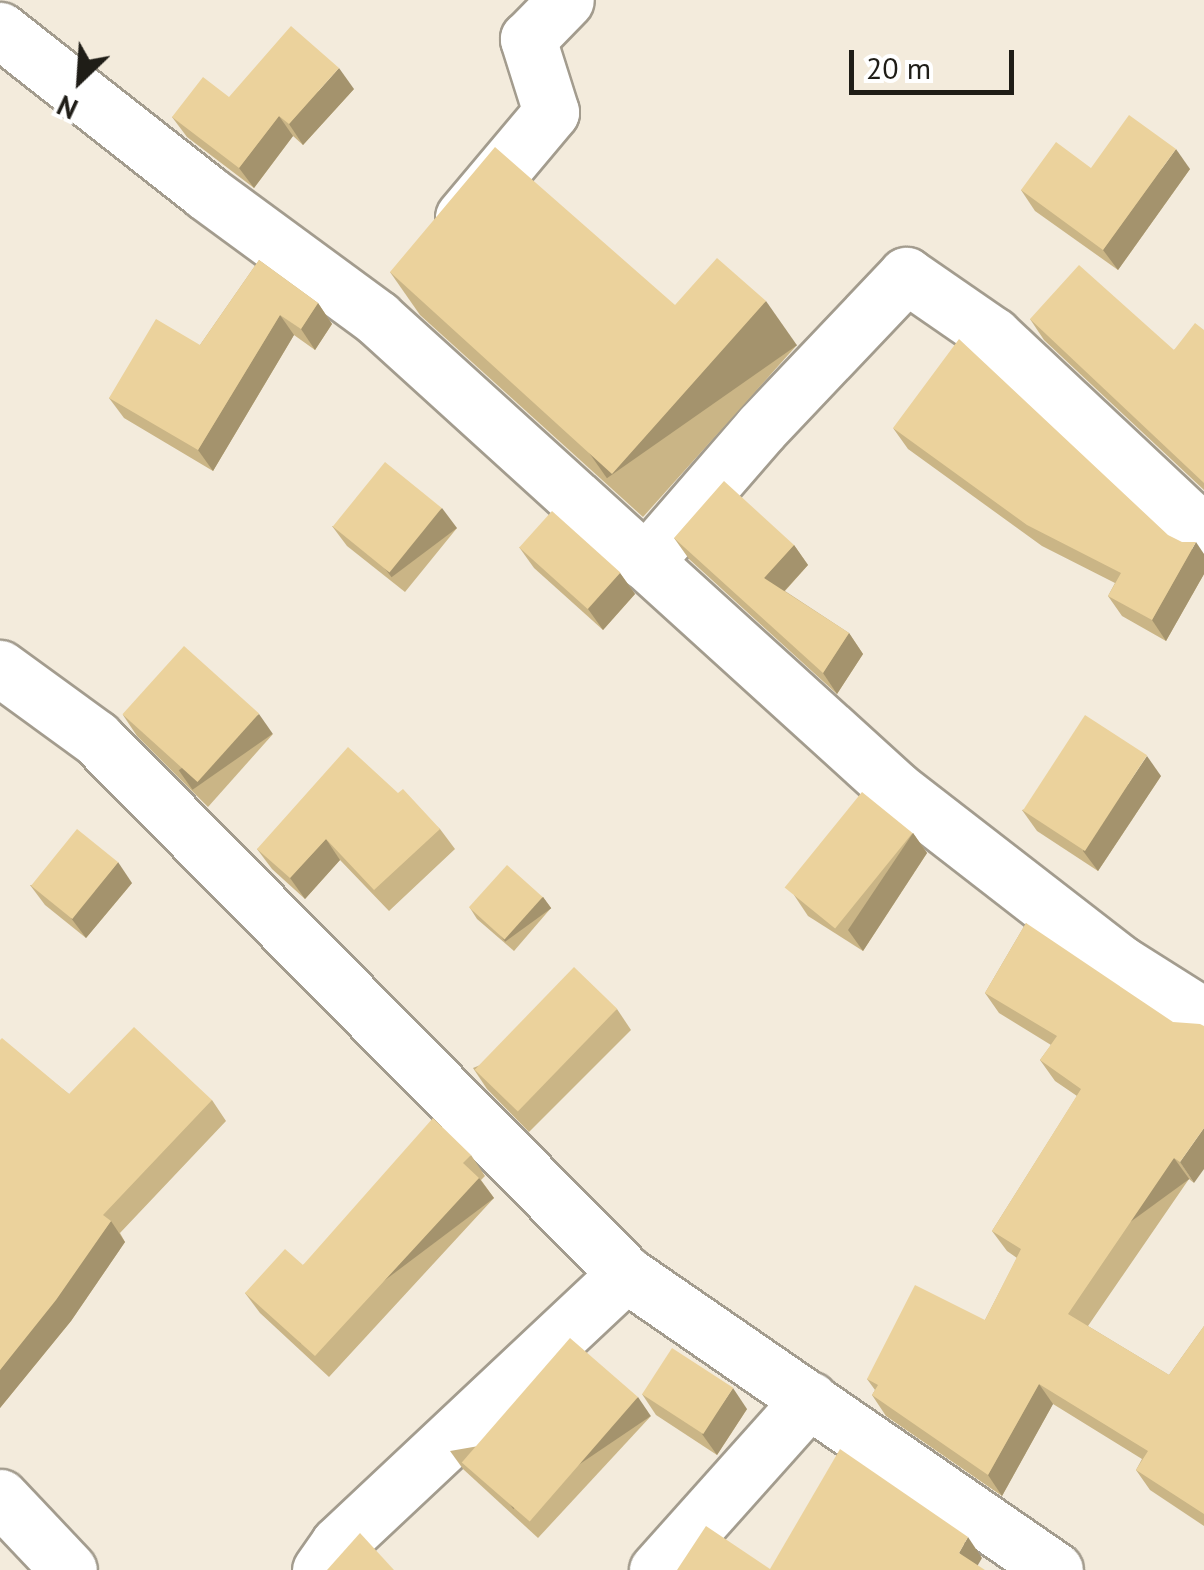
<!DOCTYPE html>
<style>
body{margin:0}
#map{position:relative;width:1204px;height:1570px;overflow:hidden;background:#f3ebdc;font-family:"PT Sans",sans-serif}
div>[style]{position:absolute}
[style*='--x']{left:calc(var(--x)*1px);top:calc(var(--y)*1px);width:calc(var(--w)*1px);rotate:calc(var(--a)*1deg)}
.roads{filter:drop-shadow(2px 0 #a39c8e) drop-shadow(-2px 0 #a39c8e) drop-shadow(0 2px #a39c8e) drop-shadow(0 -2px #a39c8e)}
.minor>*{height:55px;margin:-27.5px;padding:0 27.5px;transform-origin:27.5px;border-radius:27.5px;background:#fff}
.wall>*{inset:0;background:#cab586}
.shaded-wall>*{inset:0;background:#a4936d;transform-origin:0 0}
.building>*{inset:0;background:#ebd29c;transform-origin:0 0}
span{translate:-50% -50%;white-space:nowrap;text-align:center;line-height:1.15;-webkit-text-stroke:10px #fff;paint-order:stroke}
.north{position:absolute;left:30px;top:30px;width:100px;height:100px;-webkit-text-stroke:8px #fff;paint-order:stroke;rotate:205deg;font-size:28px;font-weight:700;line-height:40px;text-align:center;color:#1f1d17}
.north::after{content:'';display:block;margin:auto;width:35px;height:45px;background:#1f1d17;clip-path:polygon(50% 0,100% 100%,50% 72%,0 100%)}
.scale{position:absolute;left:849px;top:50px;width:165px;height:45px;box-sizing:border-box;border:5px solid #1f1d17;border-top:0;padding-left:12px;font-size:30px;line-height:35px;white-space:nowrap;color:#1f1d17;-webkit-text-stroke:8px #fff;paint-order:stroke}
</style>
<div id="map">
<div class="roads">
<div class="minor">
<i style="--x:0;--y:30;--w:263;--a:38.2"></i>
<i style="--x:207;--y:193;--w:211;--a:36.3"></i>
<i style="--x:377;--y:318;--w:702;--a:42.23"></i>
<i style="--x:897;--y:790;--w:282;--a:37.8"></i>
<i style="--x:1120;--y:963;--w:99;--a:32.2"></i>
<i style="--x:463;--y:217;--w:137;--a:-50"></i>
<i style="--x:551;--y:112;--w:77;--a:-107.5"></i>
<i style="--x:528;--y:39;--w:54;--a:-45.7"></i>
<i style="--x:645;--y:562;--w:177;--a:-49.1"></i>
<i style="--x:761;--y:428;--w:211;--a:-46.5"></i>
<i style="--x:906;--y:275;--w:106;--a:34.6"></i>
<i style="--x:993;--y:335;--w:289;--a:43.2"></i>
<i style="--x:0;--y:668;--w:119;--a:36.1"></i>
<i style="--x:96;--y:738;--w:754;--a:45.32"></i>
<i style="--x:626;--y:1274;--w:521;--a:34.6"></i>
<i style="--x:0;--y:1497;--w:100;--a:46.6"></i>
<i style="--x:320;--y:1570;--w:32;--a:-55"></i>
<i style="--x:338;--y:1544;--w:395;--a:-43.2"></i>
<i style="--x:657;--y:1570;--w:229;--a:-48.2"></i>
</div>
</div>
<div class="wall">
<i style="clip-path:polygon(354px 89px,303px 145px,293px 136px,254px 188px,187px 137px,172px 117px,229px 97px)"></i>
<i style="clip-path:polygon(1091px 168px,1190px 169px,1118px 270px,1035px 211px,1021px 190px)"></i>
<i style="clip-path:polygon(259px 260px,318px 303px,332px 324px,315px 350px,294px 335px,213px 471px,124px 418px,109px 398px,200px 345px)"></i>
<i style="clip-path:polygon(390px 272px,675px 305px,797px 345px,643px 517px,420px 315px)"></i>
<i style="clip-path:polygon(1030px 319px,1174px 350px,1204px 330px,1204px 490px,1044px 340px)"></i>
<i style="clip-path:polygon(893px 428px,1204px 554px,1204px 574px,1166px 641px,1122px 616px,1108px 596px,1115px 583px,1042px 546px,908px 449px)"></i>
<i style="clip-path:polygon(332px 526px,457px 528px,405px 592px,347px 546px)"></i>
<i style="clip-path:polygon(674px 538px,794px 545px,808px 565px,785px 591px,849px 633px,863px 654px,837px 694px,689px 559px)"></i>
<i style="clip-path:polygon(519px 547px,620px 573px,635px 594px,603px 630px,534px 568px)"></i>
<i style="clip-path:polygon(123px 715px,273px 734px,208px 807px,137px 736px)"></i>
<i style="clip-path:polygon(1161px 776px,1098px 871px,1037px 831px,1022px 810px)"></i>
<i style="clip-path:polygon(398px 793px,440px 829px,455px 849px,389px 911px,340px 860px,305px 899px,272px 869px,257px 849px)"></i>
<i style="clip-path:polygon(913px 833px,927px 853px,863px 951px,808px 916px,794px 895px)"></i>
<i style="clip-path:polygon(132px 883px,86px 938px,45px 905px,30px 885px)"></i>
<i style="clip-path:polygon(543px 897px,551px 908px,514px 951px,477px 919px,470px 908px)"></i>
<i style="clip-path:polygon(1026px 923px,1194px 1183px,1189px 1179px,1088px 1326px,1169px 1375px,1204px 1326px,1204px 1526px,1150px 1490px,1136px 1470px,1142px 1459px,1053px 1404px,1002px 1496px,886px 1416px,872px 1395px,875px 1390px,867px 1379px,985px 1320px,1017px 1258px,1007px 1251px,992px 1231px,1077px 1096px,1055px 1081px,1040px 1060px,1051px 1045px,999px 1013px,985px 993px)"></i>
<i style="clip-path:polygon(617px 1009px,631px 1030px,529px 1132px,487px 1089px,473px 1068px)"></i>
<i style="clip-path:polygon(0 1040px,69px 1094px,212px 1100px,226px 1121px,120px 1233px,125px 1242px,71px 1321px,0 1408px)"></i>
<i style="clip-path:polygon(471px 1155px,485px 1176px,481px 1180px,494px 1198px,329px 1377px,260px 1313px,245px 1293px,303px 1265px)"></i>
<i style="clip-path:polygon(642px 1394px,747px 1409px,717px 1455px,656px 1415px)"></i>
<i style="clip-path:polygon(651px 1416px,538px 1538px,463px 1469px,450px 1451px)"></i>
</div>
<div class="shaded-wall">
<i style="clip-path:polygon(339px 68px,354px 89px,303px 145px,289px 124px)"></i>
<i style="clip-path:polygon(279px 116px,293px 136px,254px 188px,239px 168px)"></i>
<i style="clip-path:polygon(1176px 149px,1190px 169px,1118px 270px,1103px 250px)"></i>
<i style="left:766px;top:301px;width:54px;height:232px;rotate:55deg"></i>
<i style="clip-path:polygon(318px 303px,332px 324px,315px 350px,301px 329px)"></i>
<i style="clip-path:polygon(280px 315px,294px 335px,213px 471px,198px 450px)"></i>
<i style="left:442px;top:508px;width:25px;height:82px;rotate:53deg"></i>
<i style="clip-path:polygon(1196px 542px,1204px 554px,1204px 574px,1166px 641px,1152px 620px)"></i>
<i style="clip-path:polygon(794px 545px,808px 565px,778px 598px,764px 578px)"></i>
<i style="clip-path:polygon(620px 573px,635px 594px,603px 630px,588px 609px)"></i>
<i style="clip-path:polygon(849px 633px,863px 654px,837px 694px,823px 673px)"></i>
<i style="left:259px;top:714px;width:24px;height:98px;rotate:55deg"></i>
<i style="clip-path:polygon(1147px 756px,1161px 776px,1098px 871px,1083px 851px)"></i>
<i style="clip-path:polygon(913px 833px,927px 853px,863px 951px,848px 930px)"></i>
<i style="clip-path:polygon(326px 839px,340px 860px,305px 899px,290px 878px)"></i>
<i style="clip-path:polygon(118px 862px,132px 883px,86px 938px,71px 918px)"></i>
<i style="left:543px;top:897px;width:14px;height:57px;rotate:54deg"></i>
<i style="clip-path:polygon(1204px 1128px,1204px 1169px,1194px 1183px,1180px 1162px)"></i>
<i style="left:1174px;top:1158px;width:26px;height:189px;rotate:54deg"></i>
<i style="left:479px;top:1178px;width:25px;height:242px;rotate:53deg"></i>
<i style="clip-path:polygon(111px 1221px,125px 1242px,71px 1321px,0 1408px,0 1370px)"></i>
<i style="clip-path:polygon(1039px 1384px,1053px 1404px,1002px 1496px,988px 1475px)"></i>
<i style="clip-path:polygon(733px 1388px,747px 1409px,717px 1455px,702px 1434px)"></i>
<i style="left:638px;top:1397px;width:23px;height:166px;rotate:56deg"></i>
<i style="clip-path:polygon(968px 1537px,982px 1558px,975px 1570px,959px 1553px)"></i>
</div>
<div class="building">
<i style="clip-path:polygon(291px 26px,339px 68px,289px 124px,279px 116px,239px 168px,172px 117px,203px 77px,229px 97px)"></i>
<i style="clip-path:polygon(1129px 115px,1176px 149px,1103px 250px,1021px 190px,1056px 142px,1091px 168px)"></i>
<i style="clip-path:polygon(495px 147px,675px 305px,717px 258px,766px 301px,612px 474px,390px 272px)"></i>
<i style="clip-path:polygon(259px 260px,318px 303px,301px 329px,280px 315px,198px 450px,109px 398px,156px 319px,200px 345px)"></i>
<i style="clip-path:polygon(1079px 265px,1174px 350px,1195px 323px,1204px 330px,1204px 483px,1030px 319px)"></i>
<i style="clip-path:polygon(959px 339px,1168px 535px,1182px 542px,1196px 542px,1152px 620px,1108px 596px,1121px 573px,1027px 525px,893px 428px)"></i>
<i style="left:385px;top:462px;width:73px;height:83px;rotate:39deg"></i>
<i style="clip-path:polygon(724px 481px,794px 545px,764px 578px,849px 633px,823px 673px,674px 538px)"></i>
<i style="left:552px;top:511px;width:92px;height:49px;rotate:42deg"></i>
<i style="left:184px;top:646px;width:101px;height:92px;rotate:42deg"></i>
<i style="left:1085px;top:715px;width:74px;height:114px;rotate:33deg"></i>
<i style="clip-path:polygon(348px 747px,398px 793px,403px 789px,440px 829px,374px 890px,326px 839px,290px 878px,257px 849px)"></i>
<i style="left:862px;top:792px;width:65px;height:123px;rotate:39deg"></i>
<i style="left:77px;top:829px;width:53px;height:73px;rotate:39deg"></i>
<i style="left:507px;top:865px;width:48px;height:57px;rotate:42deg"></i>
<i style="clip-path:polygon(1026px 923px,1173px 1022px,1200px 1024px,1204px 1026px,1204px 1128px,1180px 1162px,1174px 1158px,1068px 1314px,1169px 1375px,1204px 1326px,1204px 1514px,1136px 1470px,1148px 1451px,1039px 1384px,988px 1475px,872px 1395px,878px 1385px,867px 1379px,915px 1285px,985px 1320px,1021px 1249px,992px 1231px,1081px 1089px,1040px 1060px,1057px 1036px,985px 993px)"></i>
<i style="left:574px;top:967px;width:60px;height:143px;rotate:44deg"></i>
<i style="clip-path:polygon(134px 1027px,212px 1100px,103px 1215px,111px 1221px,56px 1300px,0 1370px,0 1040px,2px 1038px,69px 1094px)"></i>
<i style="clip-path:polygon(433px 1118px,471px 1155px,463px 1163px,479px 1178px,315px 1356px,245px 1293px,285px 1249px,303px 1265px)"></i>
<i style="left:570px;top:1338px;width:90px;height:165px;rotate:41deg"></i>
<i style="left:672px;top:1348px;width:73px;height:55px;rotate:33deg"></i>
<i style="clip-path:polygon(840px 1449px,968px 1537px,959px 1553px,985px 1570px,677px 1570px,706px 1526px,770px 1569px)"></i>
<i style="clip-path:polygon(360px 1533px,394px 1570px,327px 1570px)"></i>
</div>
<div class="north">N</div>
<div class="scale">20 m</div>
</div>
